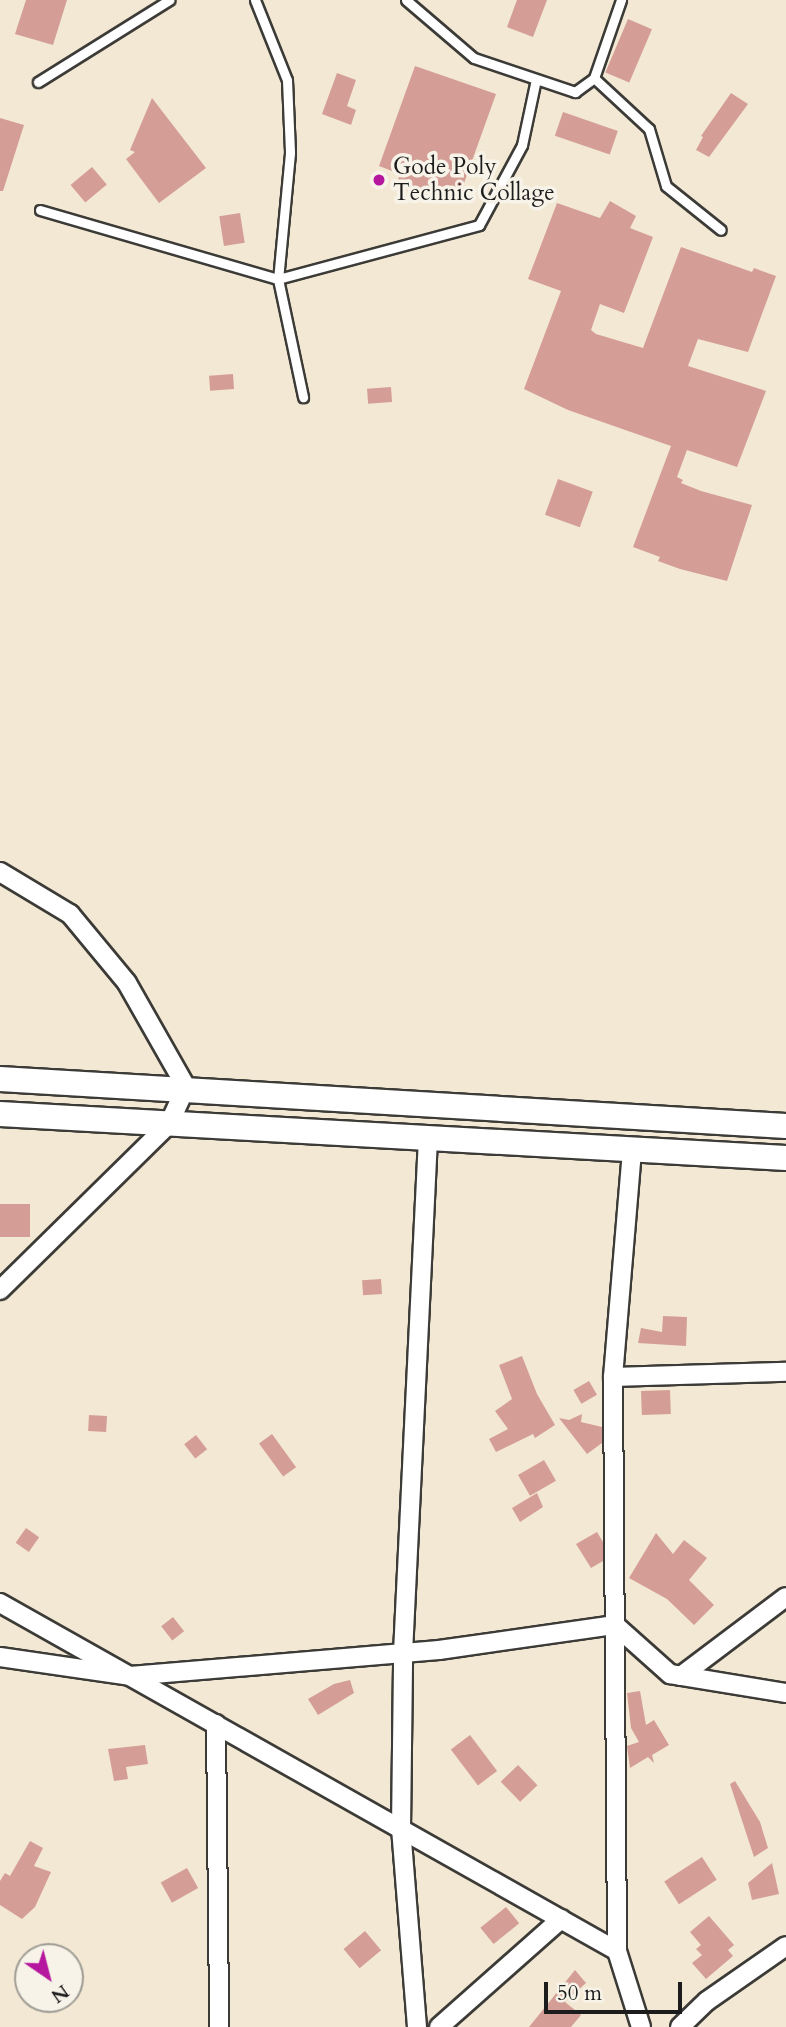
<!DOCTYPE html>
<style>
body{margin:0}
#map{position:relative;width:786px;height:2027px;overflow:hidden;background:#f3e8d3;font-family:Cardo,serif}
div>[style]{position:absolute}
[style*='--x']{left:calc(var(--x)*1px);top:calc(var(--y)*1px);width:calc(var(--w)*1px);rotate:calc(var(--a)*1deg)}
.building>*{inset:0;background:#d49e96;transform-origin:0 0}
.roads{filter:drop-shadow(2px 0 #3c3b37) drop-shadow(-2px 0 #3c3b37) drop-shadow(0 2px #3c3b37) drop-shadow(0 -2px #3c3b37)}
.lane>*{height:9px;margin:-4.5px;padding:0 4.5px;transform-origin:4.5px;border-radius:4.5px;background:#fff}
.street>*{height:18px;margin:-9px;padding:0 9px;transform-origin:9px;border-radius:9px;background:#fff}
.secondary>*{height:24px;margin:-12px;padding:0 12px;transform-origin:12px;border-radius:12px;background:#fff}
.dots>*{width:19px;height:19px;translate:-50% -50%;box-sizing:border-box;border:4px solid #f7f3e8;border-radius:50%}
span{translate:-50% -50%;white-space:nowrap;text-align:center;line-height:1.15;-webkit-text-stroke:7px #f7f3e8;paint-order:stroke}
.poi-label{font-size:23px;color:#1c1c1c}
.left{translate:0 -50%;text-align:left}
.north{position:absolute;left:14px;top:1943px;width:70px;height:70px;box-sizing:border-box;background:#f7f3e8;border:2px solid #9f9d96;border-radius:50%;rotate:145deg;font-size:19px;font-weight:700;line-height:28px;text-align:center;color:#1c1c1c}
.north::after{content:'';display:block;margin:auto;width:24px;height:32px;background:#b5179e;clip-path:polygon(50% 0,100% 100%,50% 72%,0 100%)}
.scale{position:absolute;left:544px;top:1982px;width:138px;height:32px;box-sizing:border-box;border:4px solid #1c1c1c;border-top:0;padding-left:9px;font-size:21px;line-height:24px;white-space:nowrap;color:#1c1c1c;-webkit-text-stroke:5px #f7f3e8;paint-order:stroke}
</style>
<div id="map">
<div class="building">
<i style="clip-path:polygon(26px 0,67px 0,53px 45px,15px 34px)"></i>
<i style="clip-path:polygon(517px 0,547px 0,533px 37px,507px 27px)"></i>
<i style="left:628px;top:19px;width:26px;height:58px;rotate:23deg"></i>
<i style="clip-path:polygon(415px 66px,496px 94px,458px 200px,430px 190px,428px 198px,396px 186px,400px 174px,379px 166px)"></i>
<i style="clip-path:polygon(337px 73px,356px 80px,347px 106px,356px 110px,351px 125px,322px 114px)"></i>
<i style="clip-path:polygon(731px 93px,748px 104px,709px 157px,696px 150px,703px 137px,701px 136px)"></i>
<i style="clip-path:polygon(152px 98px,206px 168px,159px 203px,126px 159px,135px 152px,130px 150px)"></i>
<i style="left:563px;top:112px;width:58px;height:25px;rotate:19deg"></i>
<i style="clip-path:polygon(0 118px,24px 125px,3px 191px,0 191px)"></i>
<i style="left:92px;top:167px;width:23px;height:28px;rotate:50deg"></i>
<i style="clip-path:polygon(610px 201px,636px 216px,630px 228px,653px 237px,624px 313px,600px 304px,591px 330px,596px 334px,643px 348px,681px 247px,752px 272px,754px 268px,776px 276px,748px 352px,698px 339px,688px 366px,766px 391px,737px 467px,687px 450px,677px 477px,683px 480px,681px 483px,701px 491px,752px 505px,727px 581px,680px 569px,658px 561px,660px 557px,633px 547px,671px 446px,568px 410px,524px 389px,561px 291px,528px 279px,557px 203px,600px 218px)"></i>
<i style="left:240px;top:213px;width:30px;height:21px;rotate:81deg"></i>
<i style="left:233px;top:374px;width:15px;height:24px;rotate:86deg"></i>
<i style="left:391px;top:387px;width:15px;height:24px;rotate:86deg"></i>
<i style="left:558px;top:479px;width:37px;height:38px;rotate:20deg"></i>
<i style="left:0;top:1204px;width:30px;height:33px"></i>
<i style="left:381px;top:1279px;width:15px;height:19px;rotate:86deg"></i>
<i style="clip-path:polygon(663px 1316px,687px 1317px,686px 1346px,638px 1343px,641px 1328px,662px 1332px)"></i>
<i style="clip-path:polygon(522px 1356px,537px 1394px,555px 1425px,535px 1438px,533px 1434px,496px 1452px,489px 1439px,508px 1429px,495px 1411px,512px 1399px,499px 1365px)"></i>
<i style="left:589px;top:1381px;width:16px;height:18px;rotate:60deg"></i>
<i style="left:670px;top:1390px;width:24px;height:29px;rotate:88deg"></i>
<i style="clip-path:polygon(582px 1414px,581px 1422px,602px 1427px,602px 1443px,587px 1454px,559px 1418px,569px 1420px)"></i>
<i style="left:89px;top:1415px;width:18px;height:16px;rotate:3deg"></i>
<i style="left:272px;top:1434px;width:41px;height:16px;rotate:54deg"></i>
<i style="left:196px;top:1435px;width:18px;height:15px;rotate:52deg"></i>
<i style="left:544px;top:1460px;width:24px;height:30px;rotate:60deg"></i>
<i style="clip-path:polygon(537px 1493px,543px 1507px,520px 1522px,512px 1508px)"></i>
<i style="left:26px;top:1528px;width:16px;height:18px;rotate:35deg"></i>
<i style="clip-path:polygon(597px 1532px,603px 1542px,603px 1561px,591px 1568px,576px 1544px)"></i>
<i style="clip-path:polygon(656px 1533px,673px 1554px,684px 1540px,707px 1558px,689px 1580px,714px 1605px,694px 1625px,667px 1599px,629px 1578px)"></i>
<i style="left:173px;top:1617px;width:18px;height:15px;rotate:52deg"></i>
<i style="clip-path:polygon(350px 1680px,354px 1693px,318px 1715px,308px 1699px,334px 1684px)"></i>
<i style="clip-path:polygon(640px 1691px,646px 1725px,654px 1720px,669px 1745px,652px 1755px,654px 1763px,648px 1757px,630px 1768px,627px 1746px,639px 1742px,631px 1728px,627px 1693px)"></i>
<i style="left:470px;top:1735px;width:45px;height:24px;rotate:53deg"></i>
<i style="clip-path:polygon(145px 1745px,148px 1764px,126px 1767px,128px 1779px,114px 1781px,108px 1749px)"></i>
<i style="left:518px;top:1765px;width:28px;height:24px;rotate:46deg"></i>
<i style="clip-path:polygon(735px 1781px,760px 1822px,768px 1848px,754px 1857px,730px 1784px)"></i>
<i style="clip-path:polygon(30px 1841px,43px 1848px,34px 1866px,51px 1872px,35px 1907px,22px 1919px,0 1905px,0 1881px,5px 1873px,10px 1876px)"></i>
<i style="left:702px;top:1857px;width:27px;height:45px;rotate:57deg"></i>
<i style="clip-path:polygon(772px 1863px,779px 1894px,752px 1900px,748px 1883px)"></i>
<i style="left:187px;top:1868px;width:23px;height:30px;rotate:61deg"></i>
<i style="left:506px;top:1907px;width:21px;height:33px;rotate:51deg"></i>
<i style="clip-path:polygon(709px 1916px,734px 1945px,728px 1950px,733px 1956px,706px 1979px,692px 1963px,702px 1955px,696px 1949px,701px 1945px,690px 1932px)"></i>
<i style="left:365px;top:1931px;width:25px;height:28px;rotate:50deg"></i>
<i style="clip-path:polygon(575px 1970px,586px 1983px,565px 2002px,581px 2015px,571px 2027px,529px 2027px)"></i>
</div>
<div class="roads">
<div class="lane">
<i style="--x:255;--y:0;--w:86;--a:68.2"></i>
<i style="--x:287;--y:80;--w:73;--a:87.6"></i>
<i style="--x:290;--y:153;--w:127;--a:95.4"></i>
<i style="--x:278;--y:279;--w:121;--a:78"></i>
<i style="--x:406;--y:0;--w:89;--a:40.5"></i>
<i style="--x:474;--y:58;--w:107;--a:18.6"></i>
<i style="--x:575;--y:92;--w:24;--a:-36"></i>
<i style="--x:594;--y:78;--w:83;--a:-70.9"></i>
<i style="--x:594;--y:78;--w:75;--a:42.8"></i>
<i style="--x:649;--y:129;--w:59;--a:73.4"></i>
<i style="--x:666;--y:186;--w:70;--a:38.7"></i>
<i style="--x:38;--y:82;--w:155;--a:-32"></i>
<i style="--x:40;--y:210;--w:248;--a:16.2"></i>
<i style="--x:278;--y:279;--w:208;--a:-15"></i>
<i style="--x:479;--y:225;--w:91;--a:-61.7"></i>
<i style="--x:522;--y:145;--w:67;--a:-78"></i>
</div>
<div class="street">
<i style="--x:0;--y:872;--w:82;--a:31"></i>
<i style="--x:70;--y:914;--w:89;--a:50.4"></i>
<i style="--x:127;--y:983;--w:120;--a:60.4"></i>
<i style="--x:186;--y:1087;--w:41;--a:114.7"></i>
<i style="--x:169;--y:1124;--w:237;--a:135.5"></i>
<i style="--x:613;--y:1377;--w:228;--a:-85.2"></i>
<i style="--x:0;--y:1603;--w:708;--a:29.42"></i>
<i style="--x:617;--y:1951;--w:80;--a:72.5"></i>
<i style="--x:0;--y:1657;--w:131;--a:8.3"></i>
<i style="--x:130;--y:1676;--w:310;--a:-4.8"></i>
<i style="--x:439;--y:1650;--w:178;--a:-8.1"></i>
<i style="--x:615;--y:1625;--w:74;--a:41.7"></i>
<i style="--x:670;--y:1674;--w:118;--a:9.3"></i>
<i style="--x:681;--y:1676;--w:131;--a:-37"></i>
<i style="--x:216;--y:1724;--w:303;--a:89.4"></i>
<i style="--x:617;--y:1951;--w:574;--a:-90.4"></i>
<i style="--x:613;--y:1377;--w:173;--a:-1.7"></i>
<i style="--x:417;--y:2027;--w:199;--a:-94.6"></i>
<i style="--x:401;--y:1829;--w:176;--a:-89.3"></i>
<i style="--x:403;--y:1653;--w:516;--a:-87.22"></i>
<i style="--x:439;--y:2027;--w:163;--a:-41.5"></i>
<i style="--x:680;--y:2027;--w:37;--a:-44"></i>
<i style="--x:707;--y:2001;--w:96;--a:-34.8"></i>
</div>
<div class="secondary">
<i style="--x:0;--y:1079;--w:787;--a:3.42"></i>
<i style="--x:0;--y:1114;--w:787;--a:3.2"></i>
</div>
</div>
<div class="dots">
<i style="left:379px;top:180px;background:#b5179e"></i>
</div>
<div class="poi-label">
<span class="left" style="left:393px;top:180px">Gode Poly<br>Technic Collage</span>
</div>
<div class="north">N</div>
<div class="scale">50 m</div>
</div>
